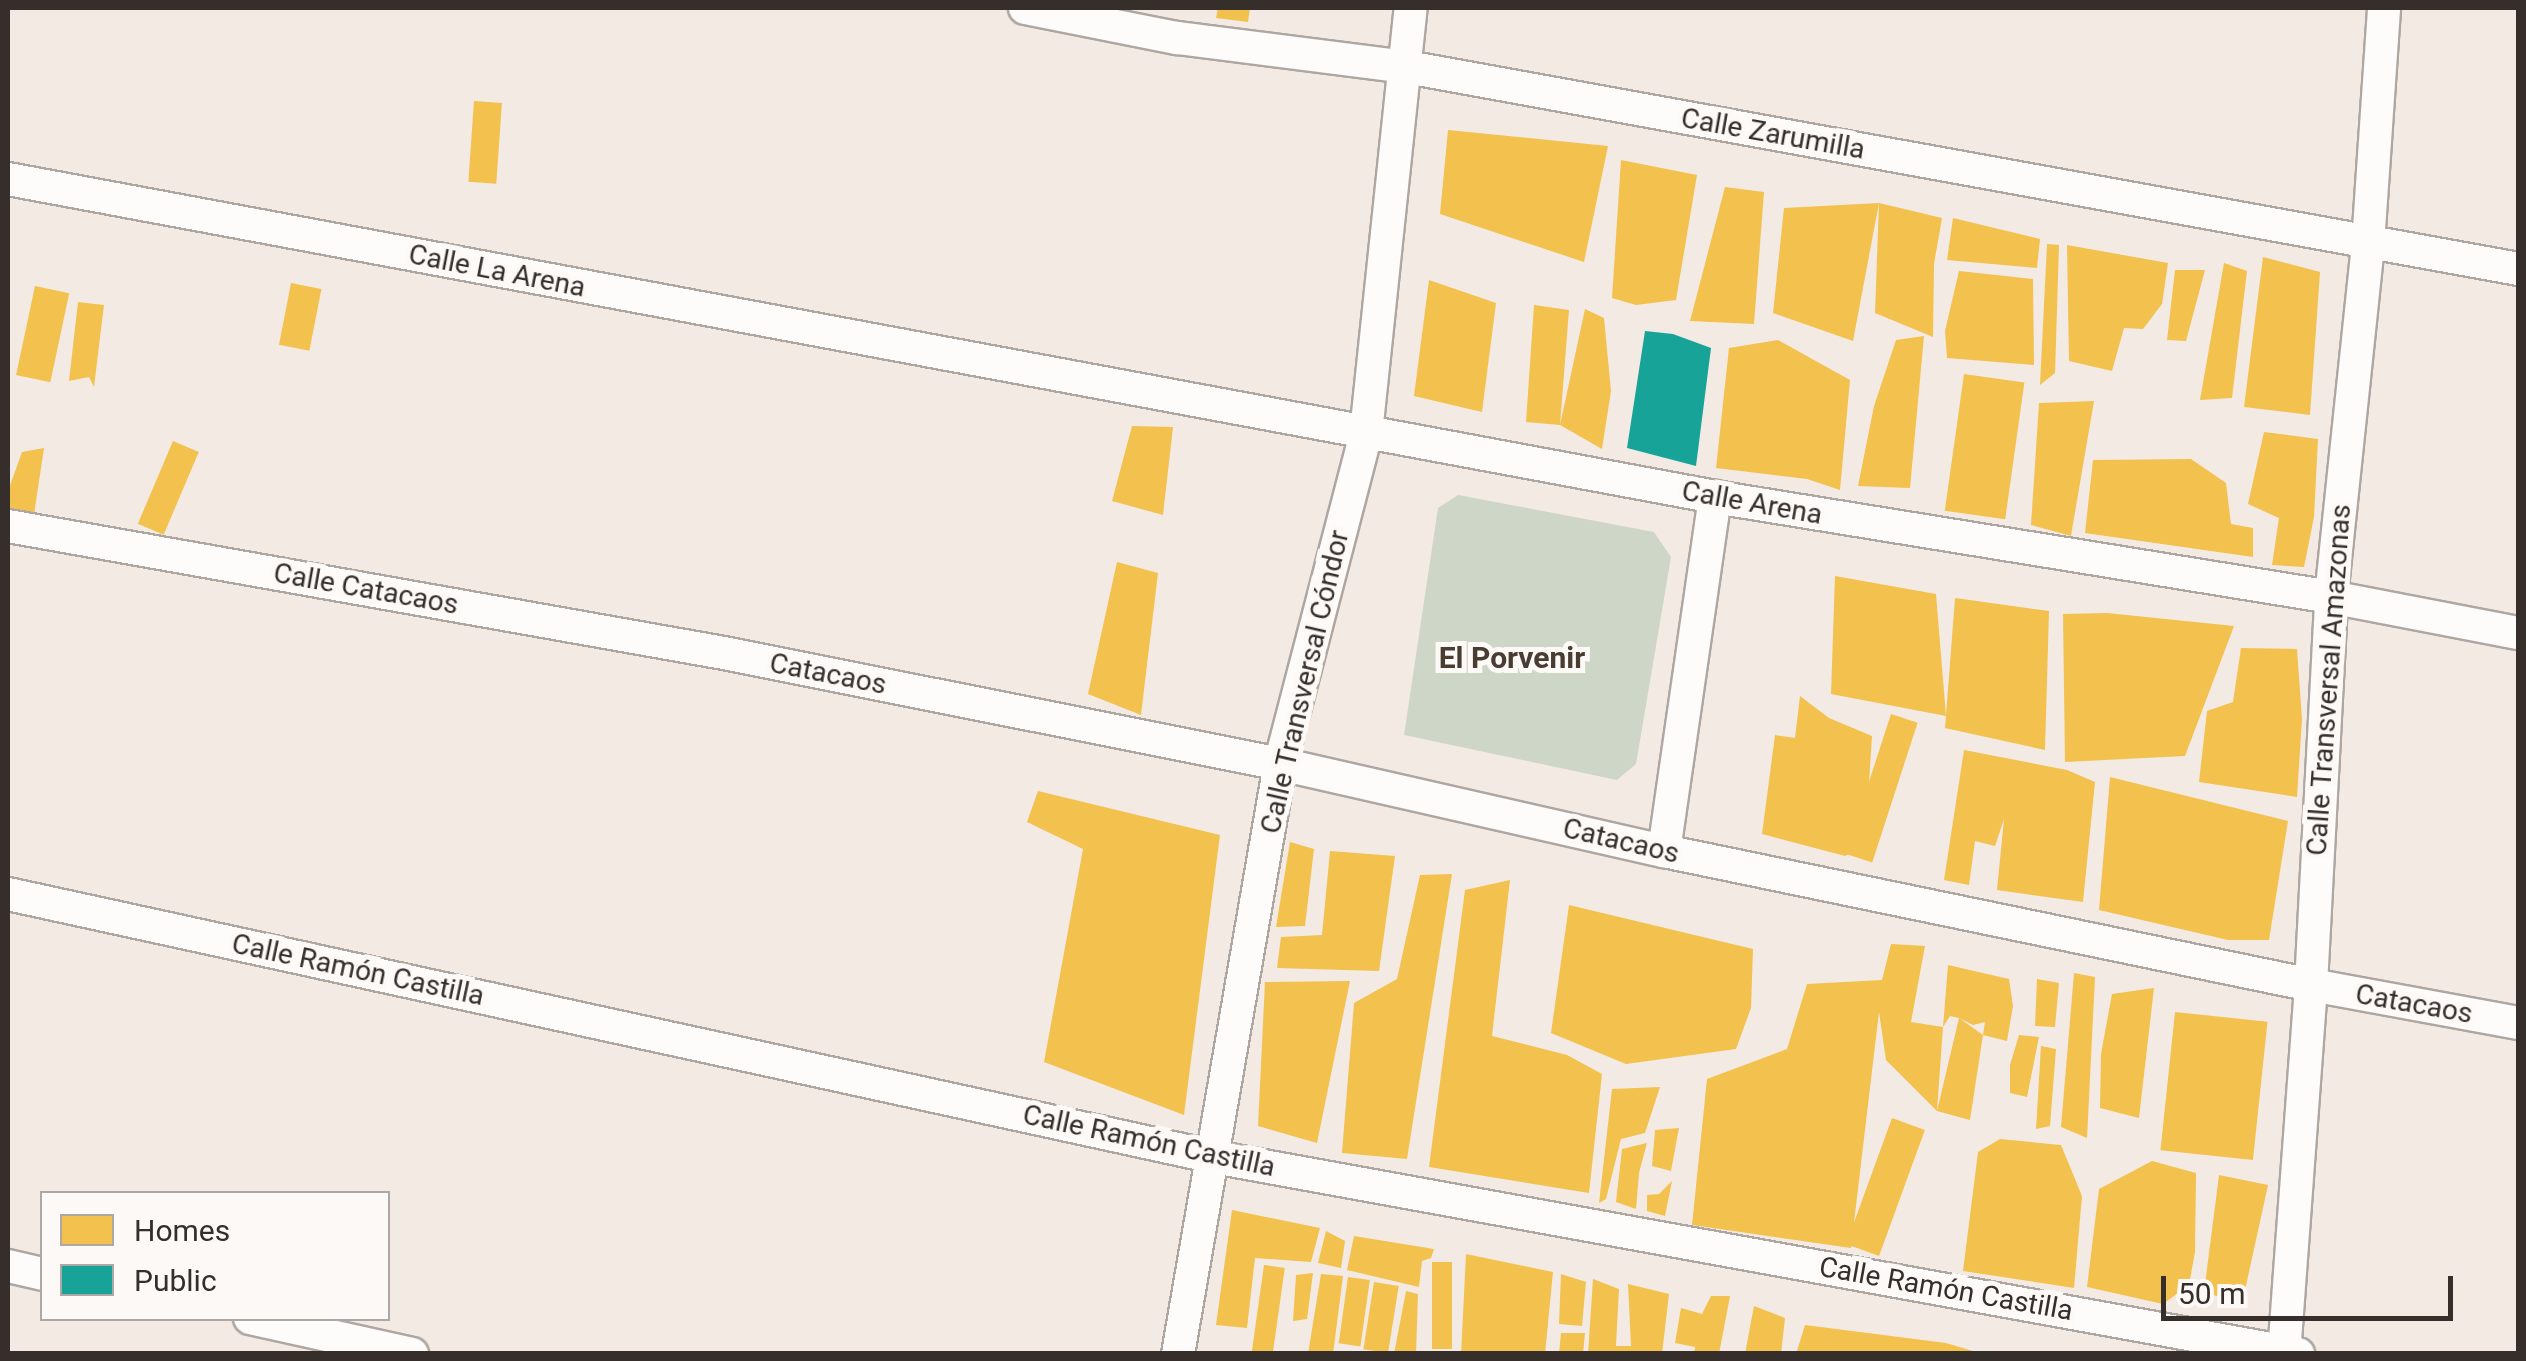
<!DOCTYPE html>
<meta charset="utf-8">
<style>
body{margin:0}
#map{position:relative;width:2526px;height:1361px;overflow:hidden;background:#f4eae4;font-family:Roboto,sans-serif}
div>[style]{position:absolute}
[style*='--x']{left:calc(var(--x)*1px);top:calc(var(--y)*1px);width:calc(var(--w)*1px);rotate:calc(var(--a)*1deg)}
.green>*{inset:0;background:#ced6c8}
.homes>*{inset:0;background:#f2c14e;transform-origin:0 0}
.public>*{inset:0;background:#17a398}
.roads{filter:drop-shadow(2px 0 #aea6a1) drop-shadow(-2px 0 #aea6a1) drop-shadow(0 2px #aea6a1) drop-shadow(0 -2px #aea6a1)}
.minor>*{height:32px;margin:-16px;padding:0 16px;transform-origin:16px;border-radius:16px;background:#fdfcfb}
span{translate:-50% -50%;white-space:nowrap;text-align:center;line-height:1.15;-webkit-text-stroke:10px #fdf9f7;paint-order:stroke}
.street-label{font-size:28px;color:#352e2a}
.neighbourhood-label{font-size:30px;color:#493c32;font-weight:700}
.frame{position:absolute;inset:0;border:10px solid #352e2a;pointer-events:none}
.legend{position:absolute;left:40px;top:1191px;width:350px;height:130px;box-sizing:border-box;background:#fdf9f7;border:2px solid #ada8a5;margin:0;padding:12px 18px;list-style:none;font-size:30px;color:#352e2a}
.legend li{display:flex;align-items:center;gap:20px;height:50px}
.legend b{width:50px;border:2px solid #ada8a5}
.scale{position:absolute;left:2161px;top:1276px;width:292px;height:45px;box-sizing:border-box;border:5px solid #352e2a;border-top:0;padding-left:12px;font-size:30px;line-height:35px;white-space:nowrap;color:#352e2a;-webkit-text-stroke:8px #fdf9f7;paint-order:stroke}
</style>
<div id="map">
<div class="green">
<i style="clip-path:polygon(1458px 495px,1654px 532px,1671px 557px,1636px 764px,1617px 780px,1404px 735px,1438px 508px)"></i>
</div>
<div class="homes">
<i style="clip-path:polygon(1218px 8px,1250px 8px,1248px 22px,1216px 18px)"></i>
<i style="left:474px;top:101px;width:28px;height:81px;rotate:4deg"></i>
<i style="clip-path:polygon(1448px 130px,1608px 146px,1584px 262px,1440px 214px)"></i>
<i style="clip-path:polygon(1621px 160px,1697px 175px,1676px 300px,1636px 305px,1612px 298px)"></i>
<i style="clip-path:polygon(1725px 187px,1764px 192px,1754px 324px,1690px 321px)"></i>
<i style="clip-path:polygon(1879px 203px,1853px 341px,1773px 313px,1784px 208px,1879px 203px,1942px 218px,1934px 264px,1933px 337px,1875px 313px)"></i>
<i style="clip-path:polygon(1953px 218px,2040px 239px,2037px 268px,1947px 260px)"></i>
<i style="clip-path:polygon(2047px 244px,2059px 245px,2055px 373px,2040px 385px)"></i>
<i style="clip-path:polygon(2067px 245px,2168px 263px,2162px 304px,2143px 329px,2124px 328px,2112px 371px,2069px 361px)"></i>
<i style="clip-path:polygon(2263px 257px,2320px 272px,2310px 415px,2244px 407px)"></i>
<i style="clip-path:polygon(2224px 263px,2247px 271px,2232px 398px,2200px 400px)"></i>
<i style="clip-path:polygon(2175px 270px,2205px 270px,2186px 341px,2167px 340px)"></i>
<i style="clip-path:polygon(1959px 271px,2033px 279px,2034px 365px,1947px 358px,1945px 331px)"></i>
<i style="clip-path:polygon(1429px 280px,1496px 303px,1482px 412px,1414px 396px)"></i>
<i style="left:291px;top:283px;width:31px;height:63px;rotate:11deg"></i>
<i style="left:35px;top:286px;width:35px;height:91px;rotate:12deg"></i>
<i style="clip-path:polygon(78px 302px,104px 305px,94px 387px,89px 377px,69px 381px)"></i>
<i style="clip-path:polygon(1534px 305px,1569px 310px,1560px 425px,1585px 309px,1604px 318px,1611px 391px,1602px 449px,1560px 425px,1526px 422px)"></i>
<i style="clip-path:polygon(1924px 336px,1910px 488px,1858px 486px,1874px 406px,1896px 340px)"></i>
<i style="clip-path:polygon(1778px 340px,1850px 380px,1840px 490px,1807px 479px,1716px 468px,1729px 348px)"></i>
<i style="left:1964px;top:374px;width:61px;height:138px;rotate:8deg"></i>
<i style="clip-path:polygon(2094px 401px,2071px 536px,2031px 525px,2039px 403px)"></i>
<i style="clip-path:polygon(1132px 426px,1173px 427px,1163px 515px,1112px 501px)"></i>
<i style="clip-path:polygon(2264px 432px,2318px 439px,2314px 517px,2304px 567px,2272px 565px,2279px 518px,2248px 504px)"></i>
<i style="left:173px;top:441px;width:28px;height:90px;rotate:23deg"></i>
<i style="clip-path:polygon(44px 448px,32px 528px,8px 525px,8px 491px,22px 452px)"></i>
<i style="clip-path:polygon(2191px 459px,2226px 483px,2231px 524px,2253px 528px,2253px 557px,2085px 533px,2093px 460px)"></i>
<i style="clip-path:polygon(1117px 562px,1158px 573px,1141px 715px,1088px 694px)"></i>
<i style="clip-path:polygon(1835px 576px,1936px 594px,1946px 716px,1831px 694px)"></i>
<i style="clip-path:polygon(1955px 598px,2049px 611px,2045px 750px,1945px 728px)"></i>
<i style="clip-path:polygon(2107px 613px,2234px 626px,2185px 756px,2065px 762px,2063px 614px)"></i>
<i style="clip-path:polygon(2241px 648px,2297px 649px,2302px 719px,2297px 797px,2199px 782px,2207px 711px,2233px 702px)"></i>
<i style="clip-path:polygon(1800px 696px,1829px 718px,1872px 736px,1865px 845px,1845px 856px,1762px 834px,1775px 735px,1795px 738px)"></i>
<i style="left:1891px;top:714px;width:28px;height:147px;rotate:18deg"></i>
<i style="clip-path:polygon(1964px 750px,2067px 770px,2095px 782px,2083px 902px,1997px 890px,2004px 819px,1995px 846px,1975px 841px,1969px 885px,1944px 880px)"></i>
<i style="clip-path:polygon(2110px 777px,2288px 821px,2269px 940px,2228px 940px,2099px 910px)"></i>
<i style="clip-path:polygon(1038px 791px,1220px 835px,1184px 1115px,1044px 1062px,1083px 849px,1027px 822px)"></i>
<i style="clip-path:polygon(1290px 842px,1314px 849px,1305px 926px,1276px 927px)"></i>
<i style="clip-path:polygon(1330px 851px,1395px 856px,1379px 971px,1277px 968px,1281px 937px,1322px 935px)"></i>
<i style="clip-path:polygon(1452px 874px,1407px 1159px,1342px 1153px,1354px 1003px,1397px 979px,1420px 875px)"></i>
<i style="clip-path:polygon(1510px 880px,1492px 1036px,1567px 1055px,1602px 1074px,1589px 1193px,1429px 1167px,1465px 890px)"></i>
<i style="clip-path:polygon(1569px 905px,1753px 949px,1751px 1008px,1736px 1049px,1626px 1064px,1551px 1033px)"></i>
<i style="clip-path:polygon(1891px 944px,1925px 946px,1911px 1022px,1943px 1027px,1937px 1111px,1959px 1018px,1950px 1016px,1943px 1027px,1948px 965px,2009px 979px,2013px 1006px,2007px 1041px,1983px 1035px,1985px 1022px,1973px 1025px,1959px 1018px,1983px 1035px,1970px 1120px,1937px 1111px,1886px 1060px,1879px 1012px,1851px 1248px,1692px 1225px,1707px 1079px,1787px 1049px,1807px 984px,1882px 980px)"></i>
<i style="clip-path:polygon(2074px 973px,2095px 977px,2087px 1138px,2061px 1127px)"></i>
<i style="clip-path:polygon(2037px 979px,2059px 983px,2055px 1027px,2035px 1026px)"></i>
<i style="clip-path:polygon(1350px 981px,1317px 1143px,1258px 1126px,1265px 982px)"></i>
<i style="clip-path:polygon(2154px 988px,2139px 1118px,2100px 1108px,2101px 1054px,2112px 994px)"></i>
<i style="left:2175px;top:1012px;width:93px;height:139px;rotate:6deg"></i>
<i style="clip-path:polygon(2019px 1035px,2039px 1037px,2027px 1097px,2010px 1093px,2010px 1065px)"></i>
<i style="clip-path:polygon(2041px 1046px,2056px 1049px,2050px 1126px,2036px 1129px)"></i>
<i style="clip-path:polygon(1660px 1087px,1645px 1133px,1621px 1139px,1606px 1199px,1599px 1203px,1612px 1089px)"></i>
<i style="left:1892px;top:1118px;width:35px;height:134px;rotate:20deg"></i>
<i style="clip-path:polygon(1679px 1128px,1671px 1171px,1652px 1166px,1655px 1130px)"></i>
<i style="clip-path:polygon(2000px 1139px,2061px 1145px,2082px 1196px,2074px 1288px,1963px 1271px,1978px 1152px)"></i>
<i style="clip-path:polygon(1647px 1143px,1639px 1173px,1636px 1209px,1616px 1202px,1622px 1149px)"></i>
<i style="clip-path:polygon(2152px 1161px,2196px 1173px,2195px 1252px,2189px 1285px,2163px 1304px,2087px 1287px,2099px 1189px)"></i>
<i style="clip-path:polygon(2219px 1175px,2268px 1185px,2242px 1304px,2204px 1292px)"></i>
<i style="clip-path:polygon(1672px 1181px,1665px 1216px,1647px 1211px,1647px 1195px,1659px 1194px)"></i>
<i style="clip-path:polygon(1232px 1210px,1320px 1228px,1311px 1262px,1255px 1258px,1247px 1328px,1216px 1325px)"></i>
<i style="clip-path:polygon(1326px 1231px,1345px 1241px,1341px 1268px,1318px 1263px)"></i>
<i style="clip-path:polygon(1354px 1236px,1434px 1249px,1431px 1258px,1422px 1261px,1419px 1287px,1347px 1270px)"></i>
<i style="clip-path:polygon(1466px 1254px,1553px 1272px,1545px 1354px,1461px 1354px)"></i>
<i style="left:1432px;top:1262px;width:20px;height:87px"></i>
<i style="left:1264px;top:1265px;width:21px;height:90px;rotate:8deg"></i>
<i style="clip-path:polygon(1313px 1273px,1307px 1319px,1293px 1321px,1296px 1275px)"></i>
<i style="clip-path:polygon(1321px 1274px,1343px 1276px,1333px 1354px,1308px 1354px)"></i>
<i style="clip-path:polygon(1561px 1274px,1586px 1282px,1582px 1326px,1559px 1324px)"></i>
<i style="left:1348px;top:1277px;width:22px;height:67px;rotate:8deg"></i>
<i style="clip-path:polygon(1593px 1279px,1619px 1289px,1616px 1346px,1631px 1346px,1628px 1284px,1669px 1294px,1662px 1354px,1588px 1354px)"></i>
<i style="left:1374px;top:1282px;width:25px;height:68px;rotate:9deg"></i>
<i style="clip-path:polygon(1406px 1291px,1418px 1294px,1416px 1354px,1394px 1354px)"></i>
<i style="clip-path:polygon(1711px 1296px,1730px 1296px,1719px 1354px,1694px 1354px,1695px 1347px,1675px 1343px,1681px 1308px,1702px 1314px)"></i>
<i style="clip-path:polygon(1754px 1306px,1785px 1318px,1781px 1354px,1745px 1354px)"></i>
<i style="clip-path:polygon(1805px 1325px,1946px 1343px,1983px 1354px,1796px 1354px)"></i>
<i style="clip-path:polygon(1561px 1333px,1585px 1333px,1583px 1354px,1559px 1354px)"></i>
</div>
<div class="public">
<i style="clip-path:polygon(1645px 331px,1673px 334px,1711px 348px,1696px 466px,1627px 448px)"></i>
</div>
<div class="roads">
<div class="minor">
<i style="--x:1025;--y:8;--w:155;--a:11.2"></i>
<i style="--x:1177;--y:38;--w:232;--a:7.2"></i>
<i style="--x:1407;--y:67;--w:1129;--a:10.3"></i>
<i style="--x:8;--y:179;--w:1736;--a:10.55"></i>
<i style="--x:1715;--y:497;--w:624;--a:9.22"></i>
<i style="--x:2331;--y:597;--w:190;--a:10.9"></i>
<i style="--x:8;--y:526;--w:727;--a:10.06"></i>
<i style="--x:724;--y:653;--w:567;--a:11.29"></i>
<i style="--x:1280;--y:764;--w:394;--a:12.8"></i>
<i style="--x:1664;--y:851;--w:661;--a:11.7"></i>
<i style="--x:2311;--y:985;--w:210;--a:10.4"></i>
<i style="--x:1664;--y:851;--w:358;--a:-81.8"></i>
<i style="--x:8;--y:894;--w:1234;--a:12.3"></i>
<i style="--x:1214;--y:1157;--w:1102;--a:10.3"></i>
<i style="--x:8;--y:1266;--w:35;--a:13"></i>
<i style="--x:250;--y:1318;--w:166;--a:12.5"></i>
<i style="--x:1178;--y:1354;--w:599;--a:-80.19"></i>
<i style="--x:1280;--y:764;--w:342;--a:-75.4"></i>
<i style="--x:1366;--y:433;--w:427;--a:-84"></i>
<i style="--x:2284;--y:1354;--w:370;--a:-85.8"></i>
<i style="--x:2311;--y:985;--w:389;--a:-87"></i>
<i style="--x:2331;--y:597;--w:355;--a:-84"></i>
<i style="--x:2368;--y:244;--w:237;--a:-86.1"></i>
</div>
</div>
<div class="street-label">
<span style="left:1773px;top:134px;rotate:10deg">Calle Zarumilla</span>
<span style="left:497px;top:271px;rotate:11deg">Calle La Arena</span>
<span style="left:1752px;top:503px;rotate:10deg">Calle Arena</span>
<span style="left:366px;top:589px;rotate:10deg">Calle Catacaos</span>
<span style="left:828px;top:674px;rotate:11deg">Catacaos</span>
<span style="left:2329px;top:680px;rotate:-86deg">Calle Transversal Amazonas</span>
<span style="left:1305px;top:682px;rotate:-77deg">Calle Transversal Cóndor</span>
<span style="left:1621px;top:841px;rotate:13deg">Catacaos</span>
<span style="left:358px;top:970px;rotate:12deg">Calle Ramón Castilla</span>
<span style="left:2414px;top:1004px;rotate:10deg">Catacaos</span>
<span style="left:1149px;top:1141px;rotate:12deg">Calle Ramón Castilla</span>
<span style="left:1946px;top:1289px;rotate:10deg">Calle Ramón Castilla</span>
</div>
<div class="neighbourhood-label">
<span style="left:1512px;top:658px">El Porvenir</span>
</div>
<div class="frame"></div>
<ul class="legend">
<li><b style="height:28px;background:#f2c14e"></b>Homes</li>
<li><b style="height:28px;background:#17a398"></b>Public</li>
</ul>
<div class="scale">50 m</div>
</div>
